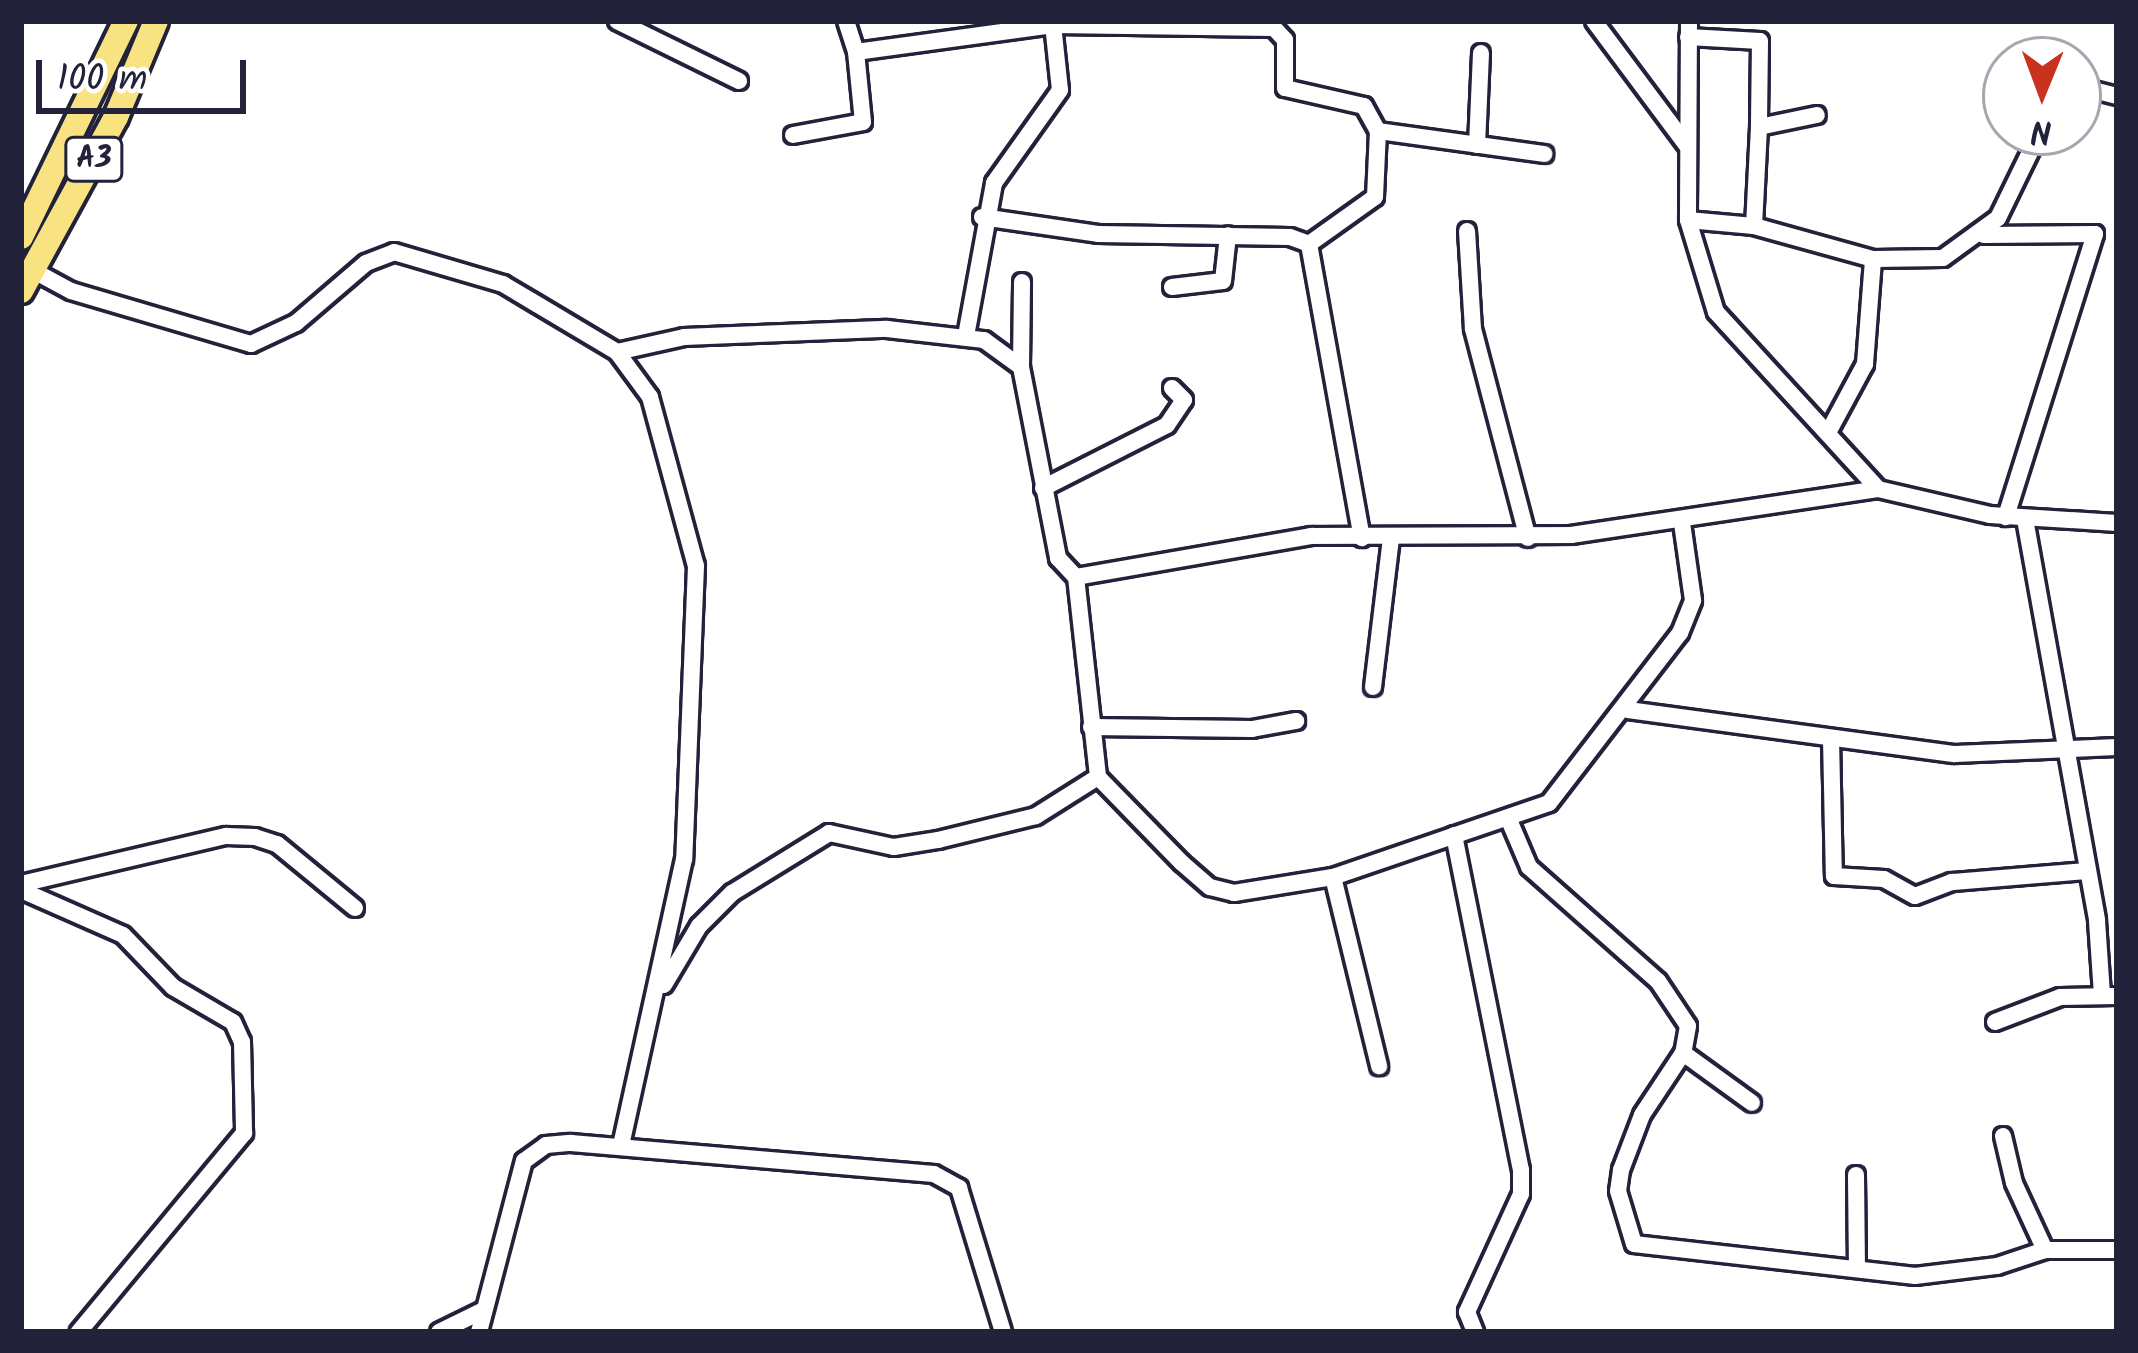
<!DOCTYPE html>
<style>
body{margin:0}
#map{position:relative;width:2138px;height:1353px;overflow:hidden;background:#fff;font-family:Kalam,sans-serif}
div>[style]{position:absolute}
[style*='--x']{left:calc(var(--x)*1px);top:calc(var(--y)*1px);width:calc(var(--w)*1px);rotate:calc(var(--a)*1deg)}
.roads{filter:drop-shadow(3px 0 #22223b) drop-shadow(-3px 0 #22223b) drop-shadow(0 3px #22223b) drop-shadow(0 -3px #22223b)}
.minor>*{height:16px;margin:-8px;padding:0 8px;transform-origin:8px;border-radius:8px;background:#fff}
.highway>*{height:24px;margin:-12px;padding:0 12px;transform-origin:12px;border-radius:12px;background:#f8e281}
span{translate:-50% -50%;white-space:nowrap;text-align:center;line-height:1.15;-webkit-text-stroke:9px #fff;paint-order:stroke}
.shield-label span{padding:3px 9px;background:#fff;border:3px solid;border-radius:9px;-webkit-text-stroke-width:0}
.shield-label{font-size:30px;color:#22223b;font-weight:700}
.frame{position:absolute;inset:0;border:24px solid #22223b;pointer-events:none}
.north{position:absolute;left:1982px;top:36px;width:120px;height:120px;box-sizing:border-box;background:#fff;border:3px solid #a7a7b1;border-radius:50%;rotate:181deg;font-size:33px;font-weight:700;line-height:48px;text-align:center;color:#22223b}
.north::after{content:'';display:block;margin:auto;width:42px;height:54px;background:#c8321e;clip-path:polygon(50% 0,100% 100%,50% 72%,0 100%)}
.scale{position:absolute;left:36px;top:60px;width:210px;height:54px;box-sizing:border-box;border:6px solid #22223b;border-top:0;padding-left:15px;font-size:36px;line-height:42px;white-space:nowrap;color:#22223b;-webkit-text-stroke:9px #fff;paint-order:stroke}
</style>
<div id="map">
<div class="roads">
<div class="minor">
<i style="--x:617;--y:21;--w:136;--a:26.2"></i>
<i style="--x:846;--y:21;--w:33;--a:72"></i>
<i style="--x:856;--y:52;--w:199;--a:-7.8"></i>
<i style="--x:1053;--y:25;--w:221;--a:0.8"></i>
<i style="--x:1274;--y:28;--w:16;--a:47"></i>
<i style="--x:1285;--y:40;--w:48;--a:90"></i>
<i style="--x:1285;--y:88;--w:81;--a:12.8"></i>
<i style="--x:1364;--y:106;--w:29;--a:61"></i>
<i style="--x:1378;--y:131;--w:168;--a:7.9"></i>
<i style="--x:1594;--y:21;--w:157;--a:53.3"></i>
<i style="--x:1689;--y:21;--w:199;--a:90.3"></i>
<i style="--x:1688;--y:220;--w:96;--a:73.1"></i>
<i style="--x:1716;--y:312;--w:240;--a:47.5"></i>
<i style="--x:1688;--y:37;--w:72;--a:3.2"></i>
<i style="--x:1760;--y:41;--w:86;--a:90.7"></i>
<i style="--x:1759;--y:127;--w:59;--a:-11.7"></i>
<i style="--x:2093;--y:90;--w:25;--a:14"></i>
<i style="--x:793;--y:135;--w:71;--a:-10.5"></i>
<i style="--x:863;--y:122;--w:70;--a:-95.7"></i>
<i style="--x:1477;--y:145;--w:92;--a:-87.5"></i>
<i style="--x:982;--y:217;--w:117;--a:8.3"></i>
<i style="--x:1098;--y:234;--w:192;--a:0.9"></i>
<i style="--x:1290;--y:237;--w:20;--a:20"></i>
<i style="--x:1688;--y:220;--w:66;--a:5.2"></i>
<i style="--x:1754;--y:226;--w:123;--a:15.5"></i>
<i style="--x:1873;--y:259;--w:70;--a:-0.8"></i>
<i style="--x:1943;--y:258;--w:68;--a:-36"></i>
<i style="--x:1998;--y:218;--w:85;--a:-64"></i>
<i style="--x:1754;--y:226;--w:99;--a:-87.1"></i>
<i style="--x:1467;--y:231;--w:98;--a:86.5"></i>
<i style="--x:1473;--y:329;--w:216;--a:75.3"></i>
<i style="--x:1984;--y:235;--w:111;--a:-0.5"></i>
<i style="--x:2095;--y:234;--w:297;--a:107.5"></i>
<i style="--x:1309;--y:244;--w:299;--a:79.8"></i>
<i style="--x:1309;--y:244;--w:81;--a:-35.5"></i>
<i style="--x:1375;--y:197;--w:66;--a:-87.4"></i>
<i style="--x:34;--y:271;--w:42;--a:28.4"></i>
<i style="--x:71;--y:291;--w:188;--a:16.4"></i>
<i style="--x:251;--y:344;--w:50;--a:-25"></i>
<i style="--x:296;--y:323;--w:92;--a:-40.6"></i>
<i style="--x:366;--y:263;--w:30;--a:-21"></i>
<i style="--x:394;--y:252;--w:114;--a:16.4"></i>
<i style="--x:503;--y:284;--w:133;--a:30.8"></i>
<i style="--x:617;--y:352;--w:69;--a:-12.6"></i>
<i style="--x:684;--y:337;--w:203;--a:-2.3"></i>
<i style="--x:887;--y:329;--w:98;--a:6.5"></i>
<i style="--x:984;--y:340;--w:46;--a:36.1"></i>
<i style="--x:1021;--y:367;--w:195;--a:79"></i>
<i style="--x:1058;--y:558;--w:26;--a:47"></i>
<i style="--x:1076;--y:577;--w:239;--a:-9.9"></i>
<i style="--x:1311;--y:536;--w:260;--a:-0.2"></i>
<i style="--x:1571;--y:535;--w:310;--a:-8.5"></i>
<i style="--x:1878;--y:489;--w:115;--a:13.1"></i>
<i style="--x:1990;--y:515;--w:127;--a:3.6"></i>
<i style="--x:1172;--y:287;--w:51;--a:-6.7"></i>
<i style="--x:1223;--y:281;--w:46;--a:-83.8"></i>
<i style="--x:966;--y:336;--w:156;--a:-79.6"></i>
<i style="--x:994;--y:183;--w:114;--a:-54.6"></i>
<i style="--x:1060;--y:90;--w:65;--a:-96.1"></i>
<i style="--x:617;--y:352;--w:56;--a:53.7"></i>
<i style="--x:650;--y:397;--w:175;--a:74.8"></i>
<i style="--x:696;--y:566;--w:293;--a:92.3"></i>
<i style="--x:684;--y:859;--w:294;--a:102.4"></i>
<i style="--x:1021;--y:367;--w:85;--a:-89.3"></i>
<i style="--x:1830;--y:429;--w:74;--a:-61.7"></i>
<i style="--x:1865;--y:364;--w:105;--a:-85.6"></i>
<i style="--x:1043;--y:488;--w:139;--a:-26.9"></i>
<i style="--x:1167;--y:425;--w:30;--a:-56"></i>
<i style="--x:1184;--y:400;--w:17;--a:-135"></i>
<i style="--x:2025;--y:519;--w:408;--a:79.8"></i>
<i style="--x:2097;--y:921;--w:73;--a:86.1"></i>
<i style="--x:1076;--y:577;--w:201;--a:83.7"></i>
<i style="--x:1098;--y:777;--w:120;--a:45.7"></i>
<i style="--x:1182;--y:863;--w:37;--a:41"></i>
<i style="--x:1210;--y:887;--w:25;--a:14"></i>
<i style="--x:1234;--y:893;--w:100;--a:-9.2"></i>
<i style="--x:1333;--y:877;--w:228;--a:-18.9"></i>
<i style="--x:1549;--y:803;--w:215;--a:-52.4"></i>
<i style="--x:1680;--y:633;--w:35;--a:-68"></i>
<i style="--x:1693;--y:600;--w:78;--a:-98.1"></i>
<i style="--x:1373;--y:687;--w:150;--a:-83.1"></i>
<i style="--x:1628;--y:710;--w:330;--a:7.7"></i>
<i style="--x:1955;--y:754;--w:162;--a:-2.5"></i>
<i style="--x:1091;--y:727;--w:161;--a:0.7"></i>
<i style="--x:1252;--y:729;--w:45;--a:-10.3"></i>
<i style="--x:1831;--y:738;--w:138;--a:88.8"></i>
<i style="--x:1834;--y:876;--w:50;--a:3.4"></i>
<i style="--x:1884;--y:879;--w:35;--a:29"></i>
<i style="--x:1915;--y:896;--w:40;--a:-21"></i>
<i style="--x:1952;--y:882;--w:133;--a:-4.7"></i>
<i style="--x:1509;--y:820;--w:51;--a:66.9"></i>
<i style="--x:1529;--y:867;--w:172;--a:41.5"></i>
<i style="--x:1658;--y:981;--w:54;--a:56.3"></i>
<i style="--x:1688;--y:1026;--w:27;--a:100"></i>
<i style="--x:1683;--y:1053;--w:74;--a:123.5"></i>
<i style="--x:1642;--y:1115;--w:59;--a:110.9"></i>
<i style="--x:1621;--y:1170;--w:21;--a:98"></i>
<i style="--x:1618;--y:1191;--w:55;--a:73.2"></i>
<i style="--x:1634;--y:1244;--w:283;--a:6.5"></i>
<i style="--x:1915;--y:1276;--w:83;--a:-7"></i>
<i style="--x:1997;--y:1266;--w:51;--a:-18.4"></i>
<i style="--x:2045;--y:1250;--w:72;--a:0"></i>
<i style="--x:1454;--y:835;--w:342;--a:78.7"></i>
<i style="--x:1521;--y:1170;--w:24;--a:90"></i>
<i style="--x:1521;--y:1194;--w:130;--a:114.6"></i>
<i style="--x:1467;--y:1312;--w:22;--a:68"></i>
<i style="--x:1333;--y:877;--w:195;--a:76.3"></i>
<i style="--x:21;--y:884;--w:211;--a:-13.2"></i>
<i style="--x:226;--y:836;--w:29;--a:2"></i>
<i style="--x:255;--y:837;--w:23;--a:18"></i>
<i style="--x:277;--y:844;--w:101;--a:39.4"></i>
<i style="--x:21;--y:890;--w:111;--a:23.8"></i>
<i style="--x:123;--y:935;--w:72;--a:46.1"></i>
<i style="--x:173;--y:987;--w:69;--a:30.3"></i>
<i style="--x:233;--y:1022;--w:22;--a:66"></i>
<i style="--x:242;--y:1042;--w:91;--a:88.7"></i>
<i style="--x:244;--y:1133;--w:259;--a:129.7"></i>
<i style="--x:664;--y:985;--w:69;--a:-59.3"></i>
<i style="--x:699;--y:926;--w:47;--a:-45"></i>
<i style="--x:732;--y:893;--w:114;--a:-31.7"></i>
<i style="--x:829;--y:833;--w:66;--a:12.2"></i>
<i style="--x:894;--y:847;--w:45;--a:-9"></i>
<i style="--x:938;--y:840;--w:101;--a:-13.8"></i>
<i style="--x:1036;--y:816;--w:73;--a:-32.2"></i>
<i style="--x:1995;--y:1022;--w:70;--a:-21"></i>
<i style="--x:2060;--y:997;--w:57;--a:-1"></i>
<i style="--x:1683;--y:1053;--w:85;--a:35.9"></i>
<i style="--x:2003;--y:1136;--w:48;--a:76.8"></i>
<i style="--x:2014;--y:1183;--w:74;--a:65.2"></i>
<i style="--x:1856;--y:1175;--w:90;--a:89.4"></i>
<i style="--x:439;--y:1332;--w:50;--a:-26.1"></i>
<i style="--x:479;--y:1332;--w:177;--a:-75.3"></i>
<i style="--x:524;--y:1161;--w:27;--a:-36"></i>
<i style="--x:546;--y:1145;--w:25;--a:-5"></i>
<i style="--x:571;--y:1143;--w:364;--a:4.9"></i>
<i style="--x:934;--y:1174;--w:29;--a:29"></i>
<i style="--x:959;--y:1188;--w:151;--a:73"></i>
</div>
<div class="highway">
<i style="--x:21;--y:237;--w:240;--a:-64.1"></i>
<i style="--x:21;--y:291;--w:198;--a:-61.4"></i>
<i style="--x:116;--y:117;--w:104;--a:-67.4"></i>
</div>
</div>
<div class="shield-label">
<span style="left:94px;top:159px">A3</span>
</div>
<div class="frame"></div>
<div class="north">N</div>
<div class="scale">100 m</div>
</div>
